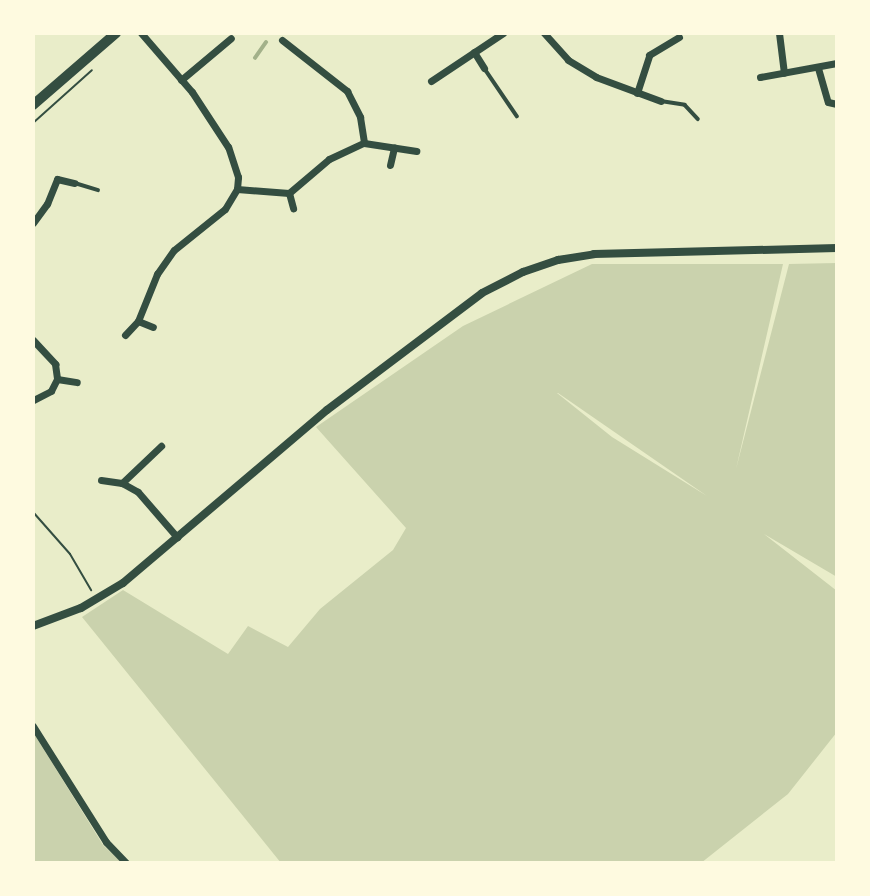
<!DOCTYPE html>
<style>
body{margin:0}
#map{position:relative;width:870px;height:896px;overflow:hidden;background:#e9edc9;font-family:"PT Sans Narrow",sans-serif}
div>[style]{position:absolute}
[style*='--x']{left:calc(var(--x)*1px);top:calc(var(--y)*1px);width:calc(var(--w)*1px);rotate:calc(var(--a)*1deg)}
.green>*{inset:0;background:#cad2ad}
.stream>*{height:3.5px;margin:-1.75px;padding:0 1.75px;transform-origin:1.75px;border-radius:1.75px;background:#a3b18a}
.path>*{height:2px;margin:-1px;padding:0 1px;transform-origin:1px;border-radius:1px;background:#344e41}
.service>*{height:3.5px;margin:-1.75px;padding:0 1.75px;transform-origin:1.75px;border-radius:1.75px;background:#344e41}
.minor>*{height:7px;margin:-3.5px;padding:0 3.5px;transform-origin:3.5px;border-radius:3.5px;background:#344e41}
.tertiary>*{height:8px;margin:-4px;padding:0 4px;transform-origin:4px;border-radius:4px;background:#344e41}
.primary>*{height:10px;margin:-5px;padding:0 5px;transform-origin:5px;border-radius:5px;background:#344e41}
span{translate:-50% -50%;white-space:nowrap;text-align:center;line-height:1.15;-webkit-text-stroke:5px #fefae0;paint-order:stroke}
.frame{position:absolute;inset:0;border:35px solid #fefae0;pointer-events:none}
</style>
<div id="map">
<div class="green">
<i style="clip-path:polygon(evenodd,837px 263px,837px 577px,764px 534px,837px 591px,837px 732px,788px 794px,701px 863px,281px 863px,82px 617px,123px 590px,228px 654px,248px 626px,288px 647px,320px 609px,393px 550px,406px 528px,316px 427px,463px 326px,592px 264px,783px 264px,736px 469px,789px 264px,837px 263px,557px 393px,558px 393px,707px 496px,612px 437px,557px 393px)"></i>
<i style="clip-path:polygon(33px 732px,103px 845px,122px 863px,33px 863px)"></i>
</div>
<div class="stream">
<i style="--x:255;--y:58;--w:19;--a:-55"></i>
</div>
<div class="path">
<i style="--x:33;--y:123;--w:79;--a:-41.9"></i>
<i style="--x:33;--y:512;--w:56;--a:48.6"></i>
<i style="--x:70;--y:554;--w:42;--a:59.7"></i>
</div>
<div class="service">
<i style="--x:485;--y:69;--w:57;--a:55.8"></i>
<i style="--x:661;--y:101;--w:24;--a:9"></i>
<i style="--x:685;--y:105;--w:19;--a:47"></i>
<i style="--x:75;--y:183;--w:24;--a:17"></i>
</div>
<div class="minor">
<i style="--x:544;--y:33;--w:36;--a:48"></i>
<i style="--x:568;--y:60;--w:33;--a:31"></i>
<i style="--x:596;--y:77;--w:69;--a:20.3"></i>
<i style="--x:779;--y:33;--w:40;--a:82.9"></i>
<i style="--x:282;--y:40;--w:83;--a:38.1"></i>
<i style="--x:347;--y:91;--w:29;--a:63"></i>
<i style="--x:360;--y:117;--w:26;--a:81"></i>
<i style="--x:474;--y:52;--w:19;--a:58"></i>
<i style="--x:818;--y:68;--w:35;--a:74"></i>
<i style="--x:828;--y:102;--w:9;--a:13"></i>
<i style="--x:760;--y:77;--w:78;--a:-10.3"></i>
<i style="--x:181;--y:80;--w:65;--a:-40"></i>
<i style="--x:431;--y:81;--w:87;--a:-33.7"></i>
<i style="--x:637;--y:93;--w:40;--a:-72"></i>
<i style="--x:649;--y:55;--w:35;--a:-31"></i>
<i style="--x:390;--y:165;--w:18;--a:-77"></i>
<i style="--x:237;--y:189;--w:52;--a:4.4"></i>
<i style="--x:289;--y:193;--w:52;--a:-40.4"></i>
<i style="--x:329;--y:159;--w:38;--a:-25"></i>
<i style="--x:364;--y:143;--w:53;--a:8.7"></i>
<i style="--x:289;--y:193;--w:16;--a:75"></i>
<i style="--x:33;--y:223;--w:24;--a:-54"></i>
<i style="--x:47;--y:204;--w:27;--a:-68"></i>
<i style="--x:57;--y:179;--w:18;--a:13"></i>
<i style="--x:138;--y:321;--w:16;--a:22"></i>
<i style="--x:125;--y:335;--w:19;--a:-47"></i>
<i style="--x:138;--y:321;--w:51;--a:-68"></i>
<i style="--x:157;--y:274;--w:29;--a:-55"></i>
<i style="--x:174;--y:250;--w:65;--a:-38.8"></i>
<i style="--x:225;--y:209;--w:23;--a:-59"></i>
<i style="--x:237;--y:189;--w:12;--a:-85"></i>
<i style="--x:238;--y:177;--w:32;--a:-108"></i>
<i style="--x:228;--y:147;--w:66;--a:-123.2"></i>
<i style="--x:192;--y:92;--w:78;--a:-130.8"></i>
<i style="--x:33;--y:340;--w:33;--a:47"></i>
<i style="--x:55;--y:364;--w:15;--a:82"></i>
<i style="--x:57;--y:379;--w:13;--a:117"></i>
<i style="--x:51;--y:391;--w:20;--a:153"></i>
<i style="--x:57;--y:379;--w:20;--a:9"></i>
<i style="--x:101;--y:480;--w:21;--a:8"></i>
<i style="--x:122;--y:483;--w:18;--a:29"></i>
<i style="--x:138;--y:492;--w:60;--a:49.1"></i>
<i style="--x:122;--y:483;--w:54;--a:-43.5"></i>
<i style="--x:33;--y:726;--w:137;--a:57.8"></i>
<i style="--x:106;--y:842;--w:29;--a:46"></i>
</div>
<div class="tertiary">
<i style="--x:33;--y:626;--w:51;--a:-20.6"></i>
<i style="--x:81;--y:608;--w:49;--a:-30.8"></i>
<i style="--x:123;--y:583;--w:267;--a:-40.3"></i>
<i style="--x:327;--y:410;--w:194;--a:-37"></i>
<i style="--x:482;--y:293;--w:46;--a:-27.1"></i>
<i style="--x:523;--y:272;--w:37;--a:-19"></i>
<i style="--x:558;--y:260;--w:36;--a:-9"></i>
<i style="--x:594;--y:254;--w:243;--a:-1.4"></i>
</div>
<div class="primary">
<i style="--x:33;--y:105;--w:110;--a:-40.9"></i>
</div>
<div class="frame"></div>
</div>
